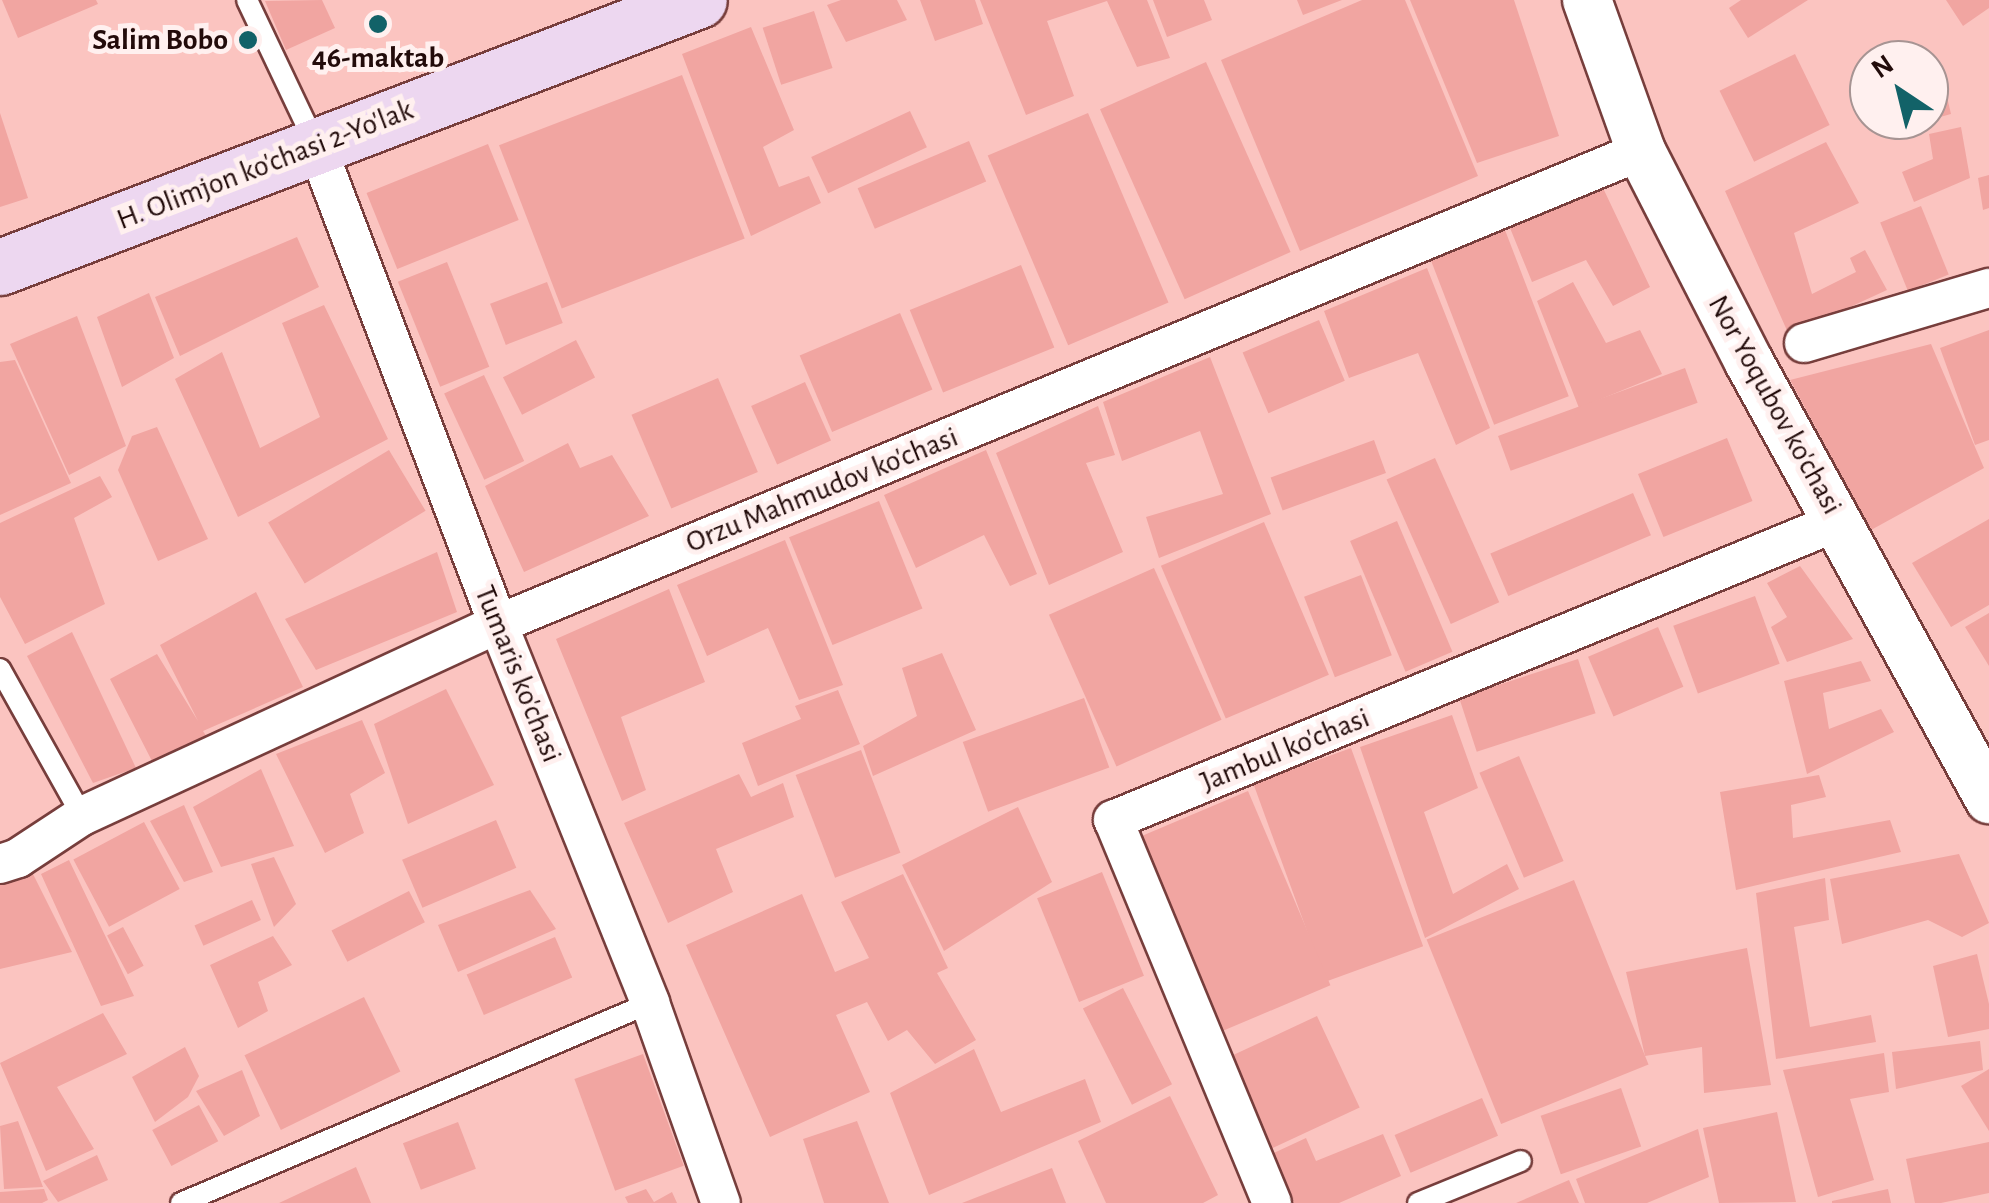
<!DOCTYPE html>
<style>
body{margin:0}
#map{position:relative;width:1989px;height:1203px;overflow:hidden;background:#fbc4c0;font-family:"Alegreya Sans",sans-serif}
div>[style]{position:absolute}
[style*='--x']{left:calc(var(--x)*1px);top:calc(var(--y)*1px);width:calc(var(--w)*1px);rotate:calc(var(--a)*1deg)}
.building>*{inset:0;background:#f1a5a1;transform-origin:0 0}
.roads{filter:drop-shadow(2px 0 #773e3c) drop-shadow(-2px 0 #773e3c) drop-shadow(0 2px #773e3c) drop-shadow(0 -2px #773e3c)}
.service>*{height:20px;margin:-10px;padding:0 10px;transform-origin:10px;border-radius:10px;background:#fff}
.minor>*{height:38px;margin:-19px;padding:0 19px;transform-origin:19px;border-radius:19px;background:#fff}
.tertiary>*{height:48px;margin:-24px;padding:0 24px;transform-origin:24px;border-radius:24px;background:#fff}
.secondary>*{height:55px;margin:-27.5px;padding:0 27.5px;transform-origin:27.5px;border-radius:27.5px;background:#edd7f0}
.dots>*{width:28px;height:28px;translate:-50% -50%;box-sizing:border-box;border:5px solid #fff0ef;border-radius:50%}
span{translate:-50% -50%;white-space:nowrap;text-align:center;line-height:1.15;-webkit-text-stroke:10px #fff0ef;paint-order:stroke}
.poi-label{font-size:30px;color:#220b0a;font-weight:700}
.right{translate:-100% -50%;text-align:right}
.street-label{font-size:30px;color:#220b0a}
.north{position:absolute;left:1849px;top:40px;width:100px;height:100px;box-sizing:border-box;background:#fff0ef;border:2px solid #a79493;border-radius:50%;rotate:325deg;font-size:28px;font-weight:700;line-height:40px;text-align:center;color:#220b0a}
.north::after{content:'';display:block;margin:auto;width:35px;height:45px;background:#126268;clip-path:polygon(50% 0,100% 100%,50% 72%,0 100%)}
</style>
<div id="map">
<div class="building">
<i style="clip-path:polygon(2px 0,96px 0,98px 4px,18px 38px)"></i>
<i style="clip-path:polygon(322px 0,335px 28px,286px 50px,265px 1px)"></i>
<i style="clip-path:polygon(841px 0,897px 0,907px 20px,846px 42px,827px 5px)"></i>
<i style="clip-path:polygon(920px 0,975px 0,983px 24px,935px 41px)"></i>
<i style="clip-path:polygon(980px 0,1147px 0,1170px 58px,1137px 67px,1107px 1px,1047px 21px,1074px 96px,1026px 115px)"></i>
<i style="clip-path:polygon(1153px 0,1204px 0,1212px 20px,1167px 37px)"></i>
<i style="clip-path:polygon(1297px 0,1342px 0,1303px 15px)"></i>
<i style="clip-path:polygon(1362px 0,1405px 0,1478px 176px,1300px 251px,1221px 60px)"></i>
<i style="clip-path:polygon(1410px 0,1514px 0,1559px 136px,1477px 163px)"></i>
<i style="clip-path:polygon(1741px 0,1808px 0,1748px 38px,1729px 8px)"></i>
<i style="clip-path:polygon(1946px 0,1989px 0,1989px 8px,1963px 26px)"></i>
<i style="left:814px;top:11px;width:60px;height:54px;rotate:72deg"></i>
<i style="clip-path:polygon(751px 27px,794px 130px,763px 147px,779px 187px,809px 176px,821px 203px,751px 236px,682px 54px)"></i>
<i style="left:1795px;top:54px;width:79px;height:84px;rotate:64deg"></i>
<i style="left:1206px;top:62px;width:208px;height:116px;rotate:66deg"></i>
<i style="left:682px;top:75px;width:175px;height:196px;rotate:69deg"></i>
<i style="clip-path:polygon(1942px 76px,1951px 114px,1929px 120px,1929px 80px)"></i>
<i style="left:910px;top:111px;width:40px;height:109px;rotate:65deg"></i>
<i style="clip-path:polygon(0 113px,28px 198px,0 207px)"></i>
<i style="left:1088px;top:113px;width:206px;height:109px;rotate:67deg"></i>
<i style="clip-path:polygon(1961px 127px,1970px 178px,1914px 202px,1902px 172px,1933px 159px,1929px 134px)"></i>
<i style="left:969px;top:141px;width:44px;height:121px;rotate:67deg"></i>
<i style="clip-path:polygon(1826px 142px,1859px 203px,1794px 233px,1812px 294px,1856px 272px,1850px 258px,1865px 250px,1887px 290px,1789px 335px,1725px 191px)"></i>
<i style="left:488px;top:144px;width:82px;height:131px;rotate:68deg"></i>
<i style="clip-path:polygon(1989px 175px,1989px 208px,1983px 210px,1978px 178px)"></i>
<i style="clip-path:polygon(1603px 188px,1650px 287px,1613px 306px,1586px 260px,1532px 282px,1510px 228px)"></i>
<i style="left:1921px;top:206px;width:74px;height:44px;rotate:68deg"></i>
<i style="left:1505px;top:230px;width:178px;height:80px;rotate:69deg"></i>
<i style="clip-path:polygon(297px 237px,319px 287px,180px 356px,155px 297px)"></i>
<i style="left:447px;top:262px;width:113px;height:53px;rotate:68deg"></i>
<i style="left:1021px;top:265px;width:89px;height:120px;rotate:68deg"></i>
<i style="clip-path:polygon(1427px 268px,1490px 428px,1456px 445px,1418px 353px,1349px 378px,1324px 311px)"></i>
<i style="left:547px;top:282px;width:44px;height:61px;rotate:69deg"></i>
<i style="clip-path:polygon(1573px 282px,1606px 343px,1640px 330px,1662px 374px,1579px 408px,1537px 301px)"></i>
<i style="clip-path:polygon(149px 293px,174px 358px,122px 387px,97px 317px)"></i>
<i style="clip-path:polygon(324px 305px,388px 439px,238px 517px,175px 379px,222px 352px,260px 448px,320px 417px,282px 323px)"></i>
<i style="left:900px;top:313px;width:83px;height:109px;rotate:67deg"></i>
<i style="clip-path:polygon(77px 316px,126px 446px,69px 475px,10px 344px)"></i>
<i style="left:1319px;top:320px;width:66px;height:83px;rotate:67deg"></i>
<i style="clip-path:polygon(1989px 330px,1989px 440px,1975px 445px,1940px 348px)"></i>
<i style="left:576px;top:340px;width:42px;height:82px;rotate:63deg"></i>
<i style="clip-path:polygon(1931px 344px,1984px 468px,1871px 530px,1790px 380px)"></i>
<i style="clip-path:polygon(1210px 357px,1271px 514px,1159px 558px,1146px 517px,1223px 494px,1200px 431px,1122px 461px,1103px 402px)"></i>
<i style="clip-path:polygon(15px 360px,71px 483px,0 515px,0 362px)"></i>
<i style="left:1685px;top:368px;width:37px;height:199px;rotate:70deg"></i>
<i style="left:484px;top:375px;width:95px;height:44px;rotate:65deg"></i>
<i style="left:718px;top:378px;width:102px;height:94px;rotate:67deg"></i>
<i style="left:805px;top:382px;width:64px;height:59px;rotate:66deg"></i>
<i style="clip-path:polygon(1098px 406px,1115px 455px,1086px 463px,1123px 552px,1049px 585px,996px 453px)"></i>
<i style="clip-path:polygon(157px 427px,208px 539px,158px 561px,118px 470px,132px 436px)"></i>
<i style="left:1727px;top:438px;width:68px;height:96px;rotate:68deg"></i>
<i style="left:1374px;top:440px;width:35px;height:110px;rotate:70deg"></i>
<i style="clip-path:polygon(568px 443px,580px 468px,612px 455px,649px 516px,524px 572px,485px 486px)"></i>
<i style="left:389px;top:450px;width:71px;height:141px;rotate:59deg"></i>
<i style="clip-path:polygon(986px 450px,1037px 574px,1010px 586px,984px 535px,916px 568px,884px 495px)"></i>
<i style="left:1435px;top:458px;width:158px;height:53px;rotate:66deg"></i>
<i style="clip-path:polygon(100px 476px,112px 497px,74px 518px,105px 604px,25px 644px,0 597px,0 523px)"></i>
<i style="left:1633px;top:493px;width:46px;height:155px;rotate:67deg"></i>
<i style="left:879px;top:501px;width:116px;height:97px;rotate:68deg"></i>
<i style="clip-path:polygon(1989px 519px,1989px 605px,1951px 627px,1912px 563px)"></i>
<i style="left:1397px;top:521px;width:142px;height:51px;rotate:67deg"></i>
<i style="left:1264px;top:522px;width:166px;height:112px;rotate:67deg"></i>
<i style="clip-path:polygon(785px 540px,843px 685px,799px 700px,768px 628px,707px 656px,677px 585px)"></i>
<i style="clip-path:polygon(437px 552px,457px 612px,316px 670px,285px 619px)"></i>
<i style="clip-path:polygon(1800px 566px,1853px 639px,1787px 662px,1771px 627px,1787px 617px,1767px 583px)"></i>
<i style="left:1154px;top:568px;width:166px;height:115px;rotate:66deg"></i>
<i style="left:1361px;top:575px;width:86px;height:61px;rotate:69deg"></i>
<i style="clip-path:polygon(669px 589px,705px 682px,621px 717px,646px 790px,622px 801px,556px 639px)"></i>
<i style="clip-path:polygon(256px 592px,303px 687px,203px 731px,208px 739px,153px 763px,110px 679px,157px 654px,198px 721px,160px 645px)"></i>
<i style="left:1755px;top:596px;width:72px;height:87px;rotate:70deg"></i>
<i style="clip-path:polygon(1989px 613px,1989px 666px,1965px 627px)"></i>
<i style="left:1658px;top:627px;width:65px;height:76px;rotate:67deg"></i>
<i style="clip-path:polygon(72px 632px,136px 768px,93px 783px,27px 656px)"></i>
<i style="clip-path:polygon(942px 653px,976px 730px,873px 776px,863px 746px,917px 716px,902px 668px)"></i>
<i style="left:1578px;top:659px;width:57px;height:125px;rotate:72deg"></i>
<i style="clip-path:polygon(1861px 661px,1871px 681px,1823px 693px,1829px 729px,1881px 709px,1894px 732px,1807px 774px,1784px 681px)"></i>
<i style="clip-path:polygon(446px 689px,494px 785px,408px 824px,374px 724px)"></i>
<i style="clip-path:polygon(838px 690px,860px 744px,758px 786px,742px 743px,801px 719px,795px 706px)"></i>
<i style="left:1084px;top:698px;width:74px;height:129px;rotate:70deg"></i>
<i style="clip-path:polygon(1452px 715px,1478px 788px,1424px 812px,1453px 894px,1507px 864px,1519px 889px,1425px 938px,1360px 747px)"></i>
<i style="clip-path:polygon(362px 720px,385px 773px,350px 794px,364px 833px,325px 853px,276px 754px)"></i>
<i style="left:1351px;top:748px;width:211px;height:104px;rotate:70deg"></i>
<i style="left:861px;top:750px;width:110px;height:70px;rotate:69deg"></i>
<i style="left:1519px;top:756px;width:114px;height:43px;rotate:67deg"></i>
<i style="clip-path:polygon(261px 769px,294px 846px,221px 867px,193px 807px)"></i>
<i style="clip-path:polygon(739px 774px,751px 797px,783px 783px,794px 817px,716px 849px,733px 892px,668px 923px,624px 823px)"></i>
<i style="clip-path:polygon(1819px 775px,1826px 797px,1791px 805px,1793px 838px,1890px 820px,1901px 852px,1736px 890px,1720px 792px)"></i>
<i style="left:1248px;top:791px;width:211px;height:118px;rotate:67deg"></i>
<i style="clip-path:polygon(184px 805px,213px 872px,184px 882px,150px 821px)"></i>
<i style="clip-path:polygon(1018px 807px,1052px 882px,944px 951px,902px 865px)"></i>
<i style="left:496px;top:820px;width:52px;height:102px;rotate:67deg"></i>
<i style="left:144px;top:822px;width:76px;height:80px;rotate:62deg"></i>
<i style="clip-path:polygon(1959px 854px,1989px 923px,1962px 937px,1928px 920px,1842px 944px,1830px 879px)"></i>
<i style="clip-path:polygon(274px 857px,296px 904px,274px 927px,251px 864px)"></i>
<i style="clip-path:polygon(69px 860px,101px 927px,134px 996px,101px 1006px,41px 874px)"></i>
<i style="clip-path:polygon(29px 866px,72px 952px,0 969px,0 878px)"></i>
<i style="left:1102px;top:872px;width:112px;height:70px;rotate:68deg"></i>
<i style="clip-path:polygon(903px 874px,948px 968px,937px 973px,976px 1040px,935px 1064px,907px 1030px,888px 1041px,867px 1002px,836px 1015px,870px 1092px,770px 1137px,686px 945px,802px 894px,835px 972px,869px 958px,841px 902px)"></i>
<i style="clip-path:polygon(1825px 878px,1829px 920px,1794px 927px,1810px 1027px,1871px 1015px,1876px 1042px,1776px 1059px,1756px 893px)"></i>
<i style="left:1574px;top:880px;width:199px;height:159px;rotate:68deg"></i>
<i style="clip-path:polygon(530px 890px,556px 929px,458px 972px,438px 925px)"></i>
<i style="left:409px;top:891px;width:35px;height:87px;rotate:63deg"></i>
<i style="left:252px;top:900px;width:22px;height:63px;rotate:66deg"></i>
<i style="left:123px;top:927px;width:44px;height:18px;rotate:62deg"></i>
<i style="clip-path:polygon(273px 936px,292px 965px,258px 982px,268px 1011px,238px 1028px,210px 965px)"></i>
<i style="left:555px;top:937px;width:44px;height:96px;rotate:67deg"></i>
<i style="clip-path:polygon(1747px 948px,1771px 1085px,1704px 1093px,1702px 1047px,1645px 1056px,1626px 972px)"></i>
<i style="clip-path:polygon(1977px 954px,1989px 1004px,1989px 1029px,1948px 1037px,1933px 966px)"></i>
<i style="left:1123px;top:988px;width:108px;height:45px;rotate:63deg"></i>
<i style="left:364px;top:997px;width:83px;height:133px;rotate:64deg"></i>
<i style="clip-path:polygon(103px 1013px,127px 1054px,57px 1087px,94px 1149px,46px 1171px,0 1063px)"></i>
<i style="left:1317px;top:1016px;width:101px;height:99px;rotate:65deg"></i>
<i style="clip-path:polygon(1980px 1041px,1983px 1070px,1896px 1089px,1892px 1052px)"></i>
<i style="clip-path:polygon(185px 1047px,199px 1076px,188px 1097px,155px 1122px,132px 1077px)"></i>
<i style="clip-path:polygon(974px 1049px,1001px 1112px,1085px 1079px,1101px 1122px,929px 1195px,890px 1093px)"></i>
<i style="clip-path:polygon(1884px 1053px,1889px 1092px,1850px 1099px,1874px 1180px,1818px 1197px,1783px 1070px)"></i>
<i style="left:643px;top:1054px;width:119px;height:73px;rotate:70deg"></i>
<i style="clip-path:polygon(1989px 1069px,1989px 1131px,1961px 1086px)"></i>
<i style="clip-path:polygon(242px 1070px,260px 1116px,224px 1136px,196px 1091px)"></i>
<i style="left:1621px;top:1088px;width:62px;height:85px;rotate:71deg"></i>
<i style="clip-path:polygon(1170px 1096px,1218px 1195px,1203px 1203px,1106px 1203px,1078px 1141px)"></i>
<i style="left:1482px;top:1098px;width:41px;height:95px;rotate:67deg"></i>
<i style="left:199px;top:1105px;width:41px;height:53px;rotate:62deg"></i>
<i style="clip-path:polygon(1777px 1112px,1796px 1202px,1719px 1203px,1703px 1128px)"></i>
<i style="clip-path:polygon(18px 1121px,43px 1187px,4px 1189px,0 1126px)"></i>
<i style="clip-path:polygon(857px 1121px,889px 1203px,824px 1203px,803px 1139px)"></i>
<i style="left:458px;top:1122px;width:50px;height:59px;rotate:69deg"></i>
<i style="clip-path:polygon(1698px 1129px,1709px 1177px,1647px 1203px,1585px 1203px,1576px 1179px)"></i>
<i style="clip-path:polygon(1383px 1134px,1401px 1176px,1339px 1203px,1285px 1203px,1265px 1157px,1306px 1138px,1316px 1161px)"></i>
<i style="clip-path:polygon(1989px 1142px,1989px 1193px,1941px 1203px,1915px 1203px,1906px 1159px)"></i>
<i style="clip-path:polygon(97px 1155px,108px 1180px,58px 1202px,43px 1181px)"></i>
<i style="clip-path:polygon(356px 1167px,371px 1203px,279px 1203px)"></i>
<i style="clip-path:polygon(1052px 1168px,1066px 1203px,962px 1203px)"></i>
<i style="clip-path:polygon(1569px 1180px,1579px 1203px,1516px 1203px)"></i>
<i style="clip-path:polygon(44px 1189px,48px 1200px,42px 1203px,0 1203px,0 1192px)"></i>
<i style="clip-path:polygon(646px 1189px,654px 1202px,672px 1192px,677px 1203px,628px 1203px,625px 1197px)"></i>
<i style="clip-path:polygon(1888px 1189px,1891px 1203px,1832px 1203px,1832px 1201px)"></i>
</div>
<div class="roads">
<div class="service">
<i style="--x:247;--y:0;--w:158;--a:64.6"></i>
<i style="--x:0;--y:669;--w:168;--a:60.8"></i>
<i style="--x:181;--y:1203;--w:510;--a:-23.1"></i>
<i style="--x:1418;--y:1203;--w:111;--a:-22.2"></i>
</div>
<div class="minor">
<i style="--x:316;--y:145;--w:512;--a:69.2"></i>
<i style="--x:498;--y:624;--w:408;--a:68.1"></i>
<i style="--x:650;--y:1003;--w:212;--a:70.5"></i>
<i style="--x:1804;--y:343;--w:193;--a:-16.6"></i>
<i style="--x:0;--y:864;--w:19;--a:-18"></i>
<i style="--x:18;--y:858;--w:77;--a:-33.3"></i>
<i style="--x:82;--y:816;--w:458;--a:-24.8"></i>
<i style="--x:498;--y:624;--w:1237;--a:-22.48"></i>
<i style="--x:1272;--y:1203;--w:415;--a:-112.5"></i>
<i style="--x:1113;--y:820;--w:785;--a:-22.38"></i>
</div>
<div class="tertiary">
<i style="--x:1587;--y:0;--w:160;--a:70.3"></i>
<i style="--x:1641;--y:151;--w:237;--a:62.9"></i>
<i style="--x:1749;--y:362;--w:499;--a:61.2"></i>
</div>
<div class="secondary">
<i style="--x:0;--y:267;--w:748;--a:-20.91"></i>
</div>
</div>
<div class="dots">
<i style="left:378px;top:24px;background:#126268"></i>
<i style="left:248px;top:40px;background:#126268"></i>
</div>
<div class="poi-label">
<span class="right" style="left:228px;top:40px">Salim Bobo</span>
<span style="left:378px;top:58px">46-maktab</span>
</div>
<div class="street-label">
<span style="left:265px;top:165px;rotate:-21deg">H. Olimjon ko'chasi 2-Yo'lak</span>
<span style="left:1775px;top:405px;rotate:61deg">Nor Yoqubov ko'chasi</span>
<span style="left:822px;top:490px;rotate:-22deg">Orzu Mahmudov ko'chasi</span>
<span style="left:518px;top:674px;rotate:68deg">Tumaris ko'chasi</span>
<span style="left:1285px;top:750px;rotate:-22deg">Jambul ko'chasi</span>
</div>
<div class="north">N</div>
</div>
